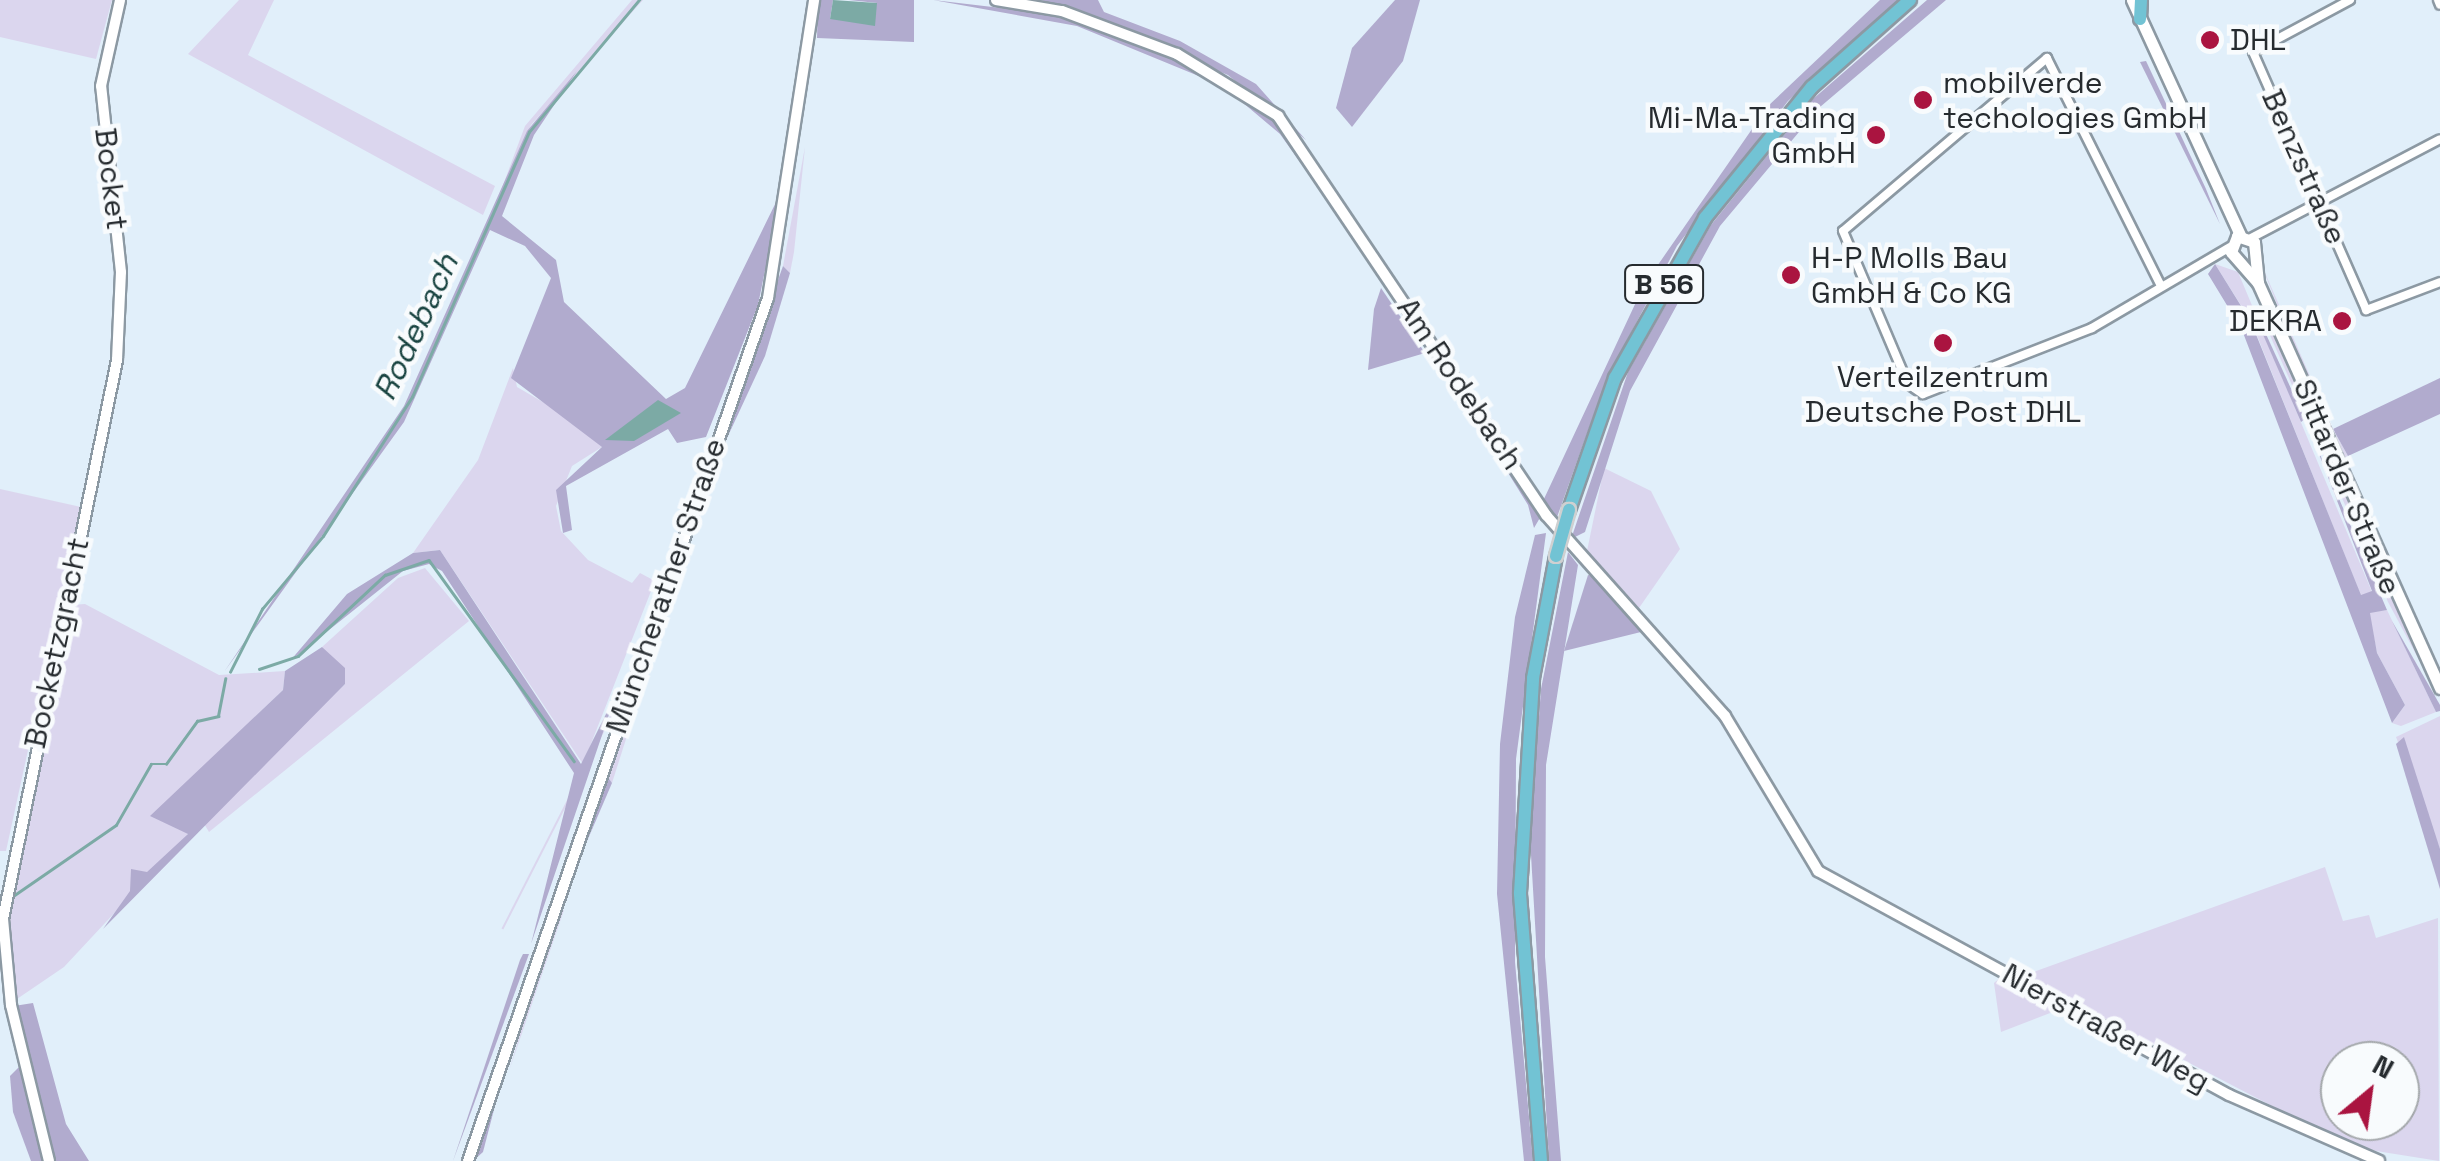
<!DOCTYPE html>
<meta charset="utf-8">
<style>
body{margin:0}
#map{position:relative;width:2440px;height:1161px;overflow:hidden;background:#e1effa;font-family:"Space Grotesk",sans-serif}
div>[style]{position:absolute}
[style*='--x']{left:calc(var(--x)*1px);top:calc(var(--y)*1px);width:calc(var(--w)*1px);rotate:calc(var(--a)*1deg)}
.green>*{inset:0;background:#dbd6ee;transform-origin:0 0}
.forest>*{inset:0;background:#b1abce}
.water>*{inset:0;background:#7caaa5}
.stream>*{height:2.5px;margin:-1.25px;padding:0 1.25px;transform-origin:1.25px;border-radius:1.25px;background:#7caaa5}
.roads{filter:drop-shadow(2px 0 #8c99a3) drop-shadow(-2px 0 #8c99a3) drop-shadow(0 2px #8c99a3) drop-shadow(0 -2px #8c99a3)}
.minor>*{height:8px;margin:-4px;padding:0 4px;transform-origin:4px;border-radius:4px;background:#fff}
.tertiary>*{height:10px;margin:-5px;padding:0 5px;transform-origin:5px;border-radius:5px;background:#fff}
.secondary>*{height:11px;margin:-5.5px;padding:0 5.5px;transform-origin:5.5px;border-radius:5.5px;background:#fff}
.trunk>*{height:12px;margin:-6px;padding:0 6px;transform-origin:6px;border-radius:6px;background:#72c3d4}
.bridges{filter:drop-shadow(2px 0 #cfd0d1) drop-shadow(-2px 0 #cfd0d1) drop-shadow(0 2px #cfd0d1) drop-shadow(0 -2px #cfd0d1)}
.trunk-bridge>*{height:12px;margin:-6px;padding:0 6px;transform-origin:6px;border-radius:6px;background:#72c3d4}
.dots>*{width:28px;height:28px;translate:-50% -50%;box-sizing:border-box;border:5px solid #f8fbfd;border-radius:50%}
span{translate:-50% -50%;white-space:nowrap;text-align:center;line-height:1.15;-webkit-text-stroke:9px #f8fbfd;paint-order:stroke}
.shield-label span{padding:2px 8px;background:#f8fbfd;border:2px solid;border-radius:8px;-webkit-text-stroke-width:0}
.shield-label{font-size:28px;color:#262b2f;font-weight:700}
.poi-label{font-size:30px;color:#262b2f}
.left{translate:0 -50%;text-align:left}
.right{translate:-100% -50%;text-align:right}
.street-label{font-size:30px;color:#262b2f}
.water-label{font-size:32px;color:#184340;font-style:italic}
.north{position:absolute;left:2320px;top:1041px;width:100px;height:100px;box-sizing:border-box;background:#f8fbfd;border:2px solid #a4a8ab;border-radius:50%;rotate:29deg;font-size:28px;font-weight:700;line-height:40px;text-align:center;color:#262b2f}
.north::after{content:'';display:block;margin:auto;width:35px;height:45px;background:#aa1440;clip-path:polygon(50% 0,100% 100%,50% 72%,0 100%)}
</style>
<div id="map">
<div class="green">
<i style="clip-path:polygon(0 0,112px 0,96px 59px,0 37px)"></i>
<i style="clip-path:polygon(239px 0,274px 0,248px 55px,495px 186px,483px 215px,188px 54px)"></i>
<i style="clip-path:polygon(632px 0,643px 0,531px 125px,494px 209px,525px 126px)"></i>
<i style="clip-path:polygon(805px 147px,794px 252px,790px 273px,783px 266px)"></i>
<i style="clip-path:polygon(2259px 259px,2333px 429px,2348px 456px,2339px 460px)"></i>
<i style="clip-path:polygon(2215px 264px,2238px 272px,2372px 592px,2361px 596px,2252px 323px)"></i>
<i style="clip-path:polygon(2257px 306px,2269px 321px,2440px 699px,2388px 602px)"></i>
<i style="clip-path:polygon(513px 368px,517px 387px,591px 430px,602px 447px,572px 466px,556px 506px,561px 531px,588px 560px,632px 583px,640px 573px,655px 581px,583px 764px,440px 550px,413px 553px,478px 460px)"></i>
<i style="clip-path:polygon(1604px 468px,1651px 491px,1680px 549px,1639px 608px,1586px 556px)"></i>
<i style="clip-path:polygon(0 489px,81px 507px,6px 851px,0 851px)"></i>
<i style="clip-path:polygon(682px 556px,683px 560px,612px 783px,605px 773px)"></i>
<i style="clip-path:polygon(425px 568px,469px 621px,209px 832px,203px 822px,345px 684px,322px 647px,398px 578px)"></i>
<i style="clip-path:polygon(85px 604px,219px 675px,285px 671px,283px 690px,162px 806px,188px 834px,64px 967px,14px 1001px,8px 915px,71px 605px)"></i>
<i style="clip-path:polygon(2387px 610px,2436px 712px,2401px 726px,2392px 723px,2405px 705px,2377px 653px,2369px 612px)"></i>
<i style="left:620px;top:696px;width:2px;height:261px;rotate:27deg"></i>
<i style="clip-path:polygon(2440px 716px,2440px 849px,2396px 737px)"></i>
<i style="clip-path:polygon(evenodd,2325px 867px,2343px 921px,2369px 915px,2376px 938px,2438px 918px,2439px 1161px,2351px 1147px,2022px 976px,2325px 867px,2340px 1061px,2400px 1061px,2400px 1121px,2340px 1121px,2340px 1061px)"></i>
<i style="clip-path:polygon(564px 910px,509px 1071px,557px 911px)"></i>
<i style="clip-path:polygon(531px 958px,532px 965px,461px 1161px,516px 1001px)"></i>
<i style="clip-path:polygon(2003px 975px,2063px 1008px,2001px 1032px,1994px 983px)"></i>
</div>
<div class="forest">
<i style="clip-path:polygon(818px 0,833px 0,830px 19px,877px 3px,849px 0,914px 0,914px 42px,817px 38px)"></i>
<i style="clip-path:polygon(933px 0,1059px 15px,1196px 67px,1262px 107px,1283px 129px,1350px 232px,1280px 134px,1223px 86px,1077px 26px)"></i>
<i style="clip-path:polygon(1041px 0,1098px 0,1104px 12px,1180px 41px,1256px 84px,1306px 140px,1228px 75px)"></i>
<i style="clip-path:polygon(1395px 0,1420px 0,1403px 61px,1352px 127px,1336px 108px,1352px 48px)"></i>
<i style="clip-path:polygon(1880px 0,1898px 0,1788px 101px,1677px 246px,1607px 378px,1556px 520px,1543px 501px,1644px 285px,1768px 106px)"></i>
<i style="clip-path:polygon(1927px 0,1946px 0,1820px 107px,1720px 226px,1630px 391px,1585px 532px,1571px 539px,1628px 372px,1711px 225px,1813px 99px)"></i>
<i style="clip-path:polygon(2146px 61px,2206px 189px,2220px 224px,2140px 62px)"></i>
<i style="clip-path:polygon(577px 71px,534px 135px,502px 216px,556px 260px,564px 302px,666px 399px,685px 388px,781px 192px,758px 305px,706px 437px,677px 443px,668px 429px,566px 486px,572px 530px,563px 533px,556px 490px,602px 447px,511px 378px,551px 278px,525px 246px,490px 230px,404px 422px,224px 672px,404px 406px,527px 131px)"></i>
<i style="clip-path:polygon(2215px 264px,2251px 322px,2361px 595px,2372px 591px,2312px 436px,2387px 610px,2370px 613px,2377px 653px,2405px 705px,2392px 723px,2242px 330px,2208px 274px)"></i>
<i style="clip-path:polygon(783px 266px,790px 273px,765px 356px,702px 492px)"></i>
<i style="clip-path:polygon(1381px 288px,1425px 353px,1368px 370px,1374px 309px)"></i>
<i style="clip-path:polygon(2259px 319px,2305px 419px,2301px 422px,2258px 323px)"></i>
<i style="clip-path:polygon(1436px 357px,1541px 516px,1534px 528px,1528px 505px)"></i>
<i style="clip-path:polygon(2440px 378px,2440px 414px,2348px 456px,2333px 429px)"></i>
<i style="clip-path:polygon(1546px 533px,1516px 759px,1515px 962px,1533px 1161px,1524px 1161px,1497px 894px,1500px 744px,1515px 617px,1535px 535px)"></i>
<i style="clip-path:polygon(440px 550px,581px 764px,616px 694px,531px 944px,574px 773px,442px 571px,429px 564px,403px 571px,290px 661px,347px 594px,413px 553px)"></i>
<i style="clip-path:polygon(1568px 552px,1578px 565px,1546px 765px,1545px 957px,1561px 1161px,1549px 1161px,1530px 838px,1541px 689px)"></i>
<i style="clip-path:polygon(1588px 575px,1594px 576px,1645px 631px,1564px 651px)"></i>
<i style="clip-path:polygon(2392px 621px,2440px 705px,2440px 711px,2436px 712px)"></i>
<i style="clip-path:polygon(322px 647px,345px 668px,345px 684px,103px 929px,130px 891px,131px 869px,147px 872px,188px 834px,150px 816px,283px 690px,285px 671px)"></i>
<i style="clip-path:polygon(2404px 737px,2440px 849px,2440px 889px,2396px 744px)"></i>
<i style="clip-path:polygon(605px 773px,612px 783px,557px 911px)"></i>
<i style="clip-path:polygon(523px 954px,529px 954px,453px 1161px,520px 960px)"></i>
<i style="clip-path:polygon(33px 1003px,66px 1124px,89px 1161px,53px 1161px,14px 1006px)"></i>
<i style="clip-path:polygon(21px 1065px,44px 1161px,31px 1161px,13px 1112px,10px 1076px)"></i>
<i style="clip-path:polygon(505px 1067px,483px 1152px,473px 1161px)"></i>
</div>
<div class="water">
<i style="clip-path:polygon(833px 0,877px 3px,875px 26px,830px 19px)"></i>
<i style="clip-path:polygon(658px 400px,681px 413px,634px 441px,605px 440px)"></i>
</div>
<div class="stream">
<i style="--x:259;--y:669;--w:41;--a:-18.4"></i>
<i style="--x:298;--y:656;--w:119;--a:-43"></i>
<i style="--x:385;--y:575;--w:46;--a:-18.8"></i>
<i style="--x:429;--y:560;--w:248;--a:54.2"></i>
<i style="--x:230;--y:672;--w:71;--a:-63.1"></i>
<i style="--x:262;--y:609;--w:95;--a:-50.1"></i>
<i style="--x:323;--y:536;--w:165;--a:-57.4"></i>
<i style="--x:412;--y:397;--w:290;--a:-66.2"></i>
<i style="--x:529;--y:132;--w:172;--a:-50.2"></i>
<i style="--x:13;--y:896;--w:125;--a:-34.6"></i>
<i style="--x:116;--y:825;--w:70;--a:-60.2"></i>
<i style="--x:151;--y:764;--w:15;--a:0"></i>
<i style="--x:166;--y:764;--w:53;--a:-54.2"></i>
<i style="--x:197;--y:721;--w:22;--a:-13"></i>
<i style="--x:218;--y:716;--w:38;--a:-79"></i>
</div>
<div class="roads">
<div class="minor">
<i style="--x:2350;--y:0;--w:110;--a:151.8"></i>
<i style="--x:2253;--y:52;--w:282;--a:66.3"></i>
<i style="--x:2366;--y:310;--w:79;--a:-20.7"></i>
<i style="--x:2438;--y:0;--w:5;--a:68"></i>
<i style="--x:2251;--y:238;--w:213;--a:-27.6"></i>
<i style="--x:2161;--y:286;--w:255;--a:-116.6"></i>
<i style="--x:2047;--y:58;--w:267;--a:139.7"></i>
<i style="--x:1843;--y:231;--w:166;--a:67"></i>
<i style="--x:1908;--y:384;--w:18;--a:34"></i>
<i style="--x:1923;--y:394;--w:181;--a:-21.3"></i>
<i style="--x:2092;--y:328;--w:160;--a:-30.4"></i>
</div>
<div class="tertiary">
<i style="--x:996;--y:0;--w:67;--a:9.5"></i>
<i style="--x:1062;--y:11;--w:123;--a:20.5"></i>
<i style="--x:1177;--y:54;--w:119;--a:31.5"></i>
<i style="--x:1278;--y:116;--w:481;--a:56.1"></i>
<i style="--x:1546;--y:515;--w:269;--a:48.3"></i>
<i style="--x:1725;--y:716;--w:181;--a:59"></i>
<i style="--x:1818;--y:871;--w:468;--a:28.6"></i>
<i style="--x:2229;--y:1095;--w:164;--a:23.7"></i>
<i style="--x:49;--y:1161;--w:161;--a:-103.7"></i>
<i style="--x:11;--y:1005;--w:86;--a:-95.3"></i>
<i style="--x:3;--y:919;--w:571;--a:-78.47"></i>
<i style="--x:117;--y:360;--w:88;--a:-87.4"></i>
<i style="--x:121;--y:272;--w:187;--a:-96.1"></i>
<i style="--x:101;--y:86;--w:88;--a:-77.5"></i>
<i style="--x:468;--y:1161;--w:914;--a:-70.83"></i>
<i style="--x:768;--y:298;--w:302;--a:-81.2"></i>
</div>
<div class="secondary">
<i style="--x:2132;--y:0;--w:259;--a:65.3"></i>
<i style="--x:2258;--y:283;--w:41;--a:-131.1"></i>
<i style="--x:2231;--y:252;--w:17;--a:-69"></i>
<i style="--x:2237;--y:236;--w:18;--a:19"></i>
<i style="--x:2254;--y:242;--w:41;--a:84.4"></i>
<i style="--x:2258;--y:283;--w:444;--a:65.8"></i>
</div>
<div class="trunk">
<i style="--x:2140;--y:19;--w:19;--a:-87"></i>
<i style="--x:1569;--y:510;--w:140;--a:-70.8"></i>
<i style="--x:1615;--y:378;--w:184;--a:-60.6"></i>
<i style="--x:1705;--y:218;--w:169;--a:-50.8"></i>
<i style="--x:1812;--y:87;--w:131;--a:-41.6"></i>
<i style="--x:1541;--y:1161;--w:269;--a:-94.5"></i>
<i style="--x:1520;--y:893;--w:215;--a:-86.5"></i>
<i style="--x:1533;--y:678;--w:124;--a:-79.3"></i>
</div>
</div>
<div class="bridges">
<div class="trunk-bridge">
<i style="--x:1556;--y:556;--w:48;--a:-74.2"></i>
</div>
</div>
<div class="dots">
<i style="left:2210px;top:40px;background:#aa1440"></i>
<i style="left:1923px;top:100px;background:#aa1440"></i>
<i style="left:1876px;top:135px;background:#aa1440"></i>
<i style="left:1791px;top:275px;background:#aa1440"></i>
<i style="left:2342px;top:321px;background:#aa1440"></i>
<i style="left:1943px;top:343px;background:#aa1440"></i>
</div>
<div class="shield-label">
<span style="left:1664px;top:284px">B 56</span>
</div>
<div class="poi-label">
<span class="left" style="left:2230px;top:40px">DHL</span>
<span class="left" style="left:1943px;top:100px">mobilverde<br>techologies GmbH</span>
<span class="right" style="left:1856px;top:135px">Mi-Ma-Trading<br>GmbH</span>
<span class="left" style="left:1811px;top:275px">H-P Molls Bau<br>GmbH &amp; Co KG</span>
<span class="right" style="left:2322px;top:321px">DEKRA</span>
<span style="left:1943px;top:394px">Verteilzentrum<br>Deutsche Post DHL</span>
</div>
<div class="street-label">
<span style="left:2304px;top:167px;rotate:66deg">Benzstraße</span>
<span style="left:111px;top:179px;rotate:83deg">Bocket</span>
<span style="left:1460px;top:384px;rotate:56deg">Am Rodebach</span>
<span style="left:2347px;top:487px;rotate:67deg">Sittarder Straße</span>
<span style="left:666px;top:586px;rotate:-71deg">Müncherather Straße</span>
<span style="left:57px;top:643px;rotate:-78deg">Bocketzgracht</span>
<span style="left:2106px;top:1028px;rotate:29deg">Nierstraßer Weg</span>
</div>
<div class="water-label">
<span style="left:416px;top:327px;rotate:-65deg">Rodebach</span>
</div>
<div class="north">N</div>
</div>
